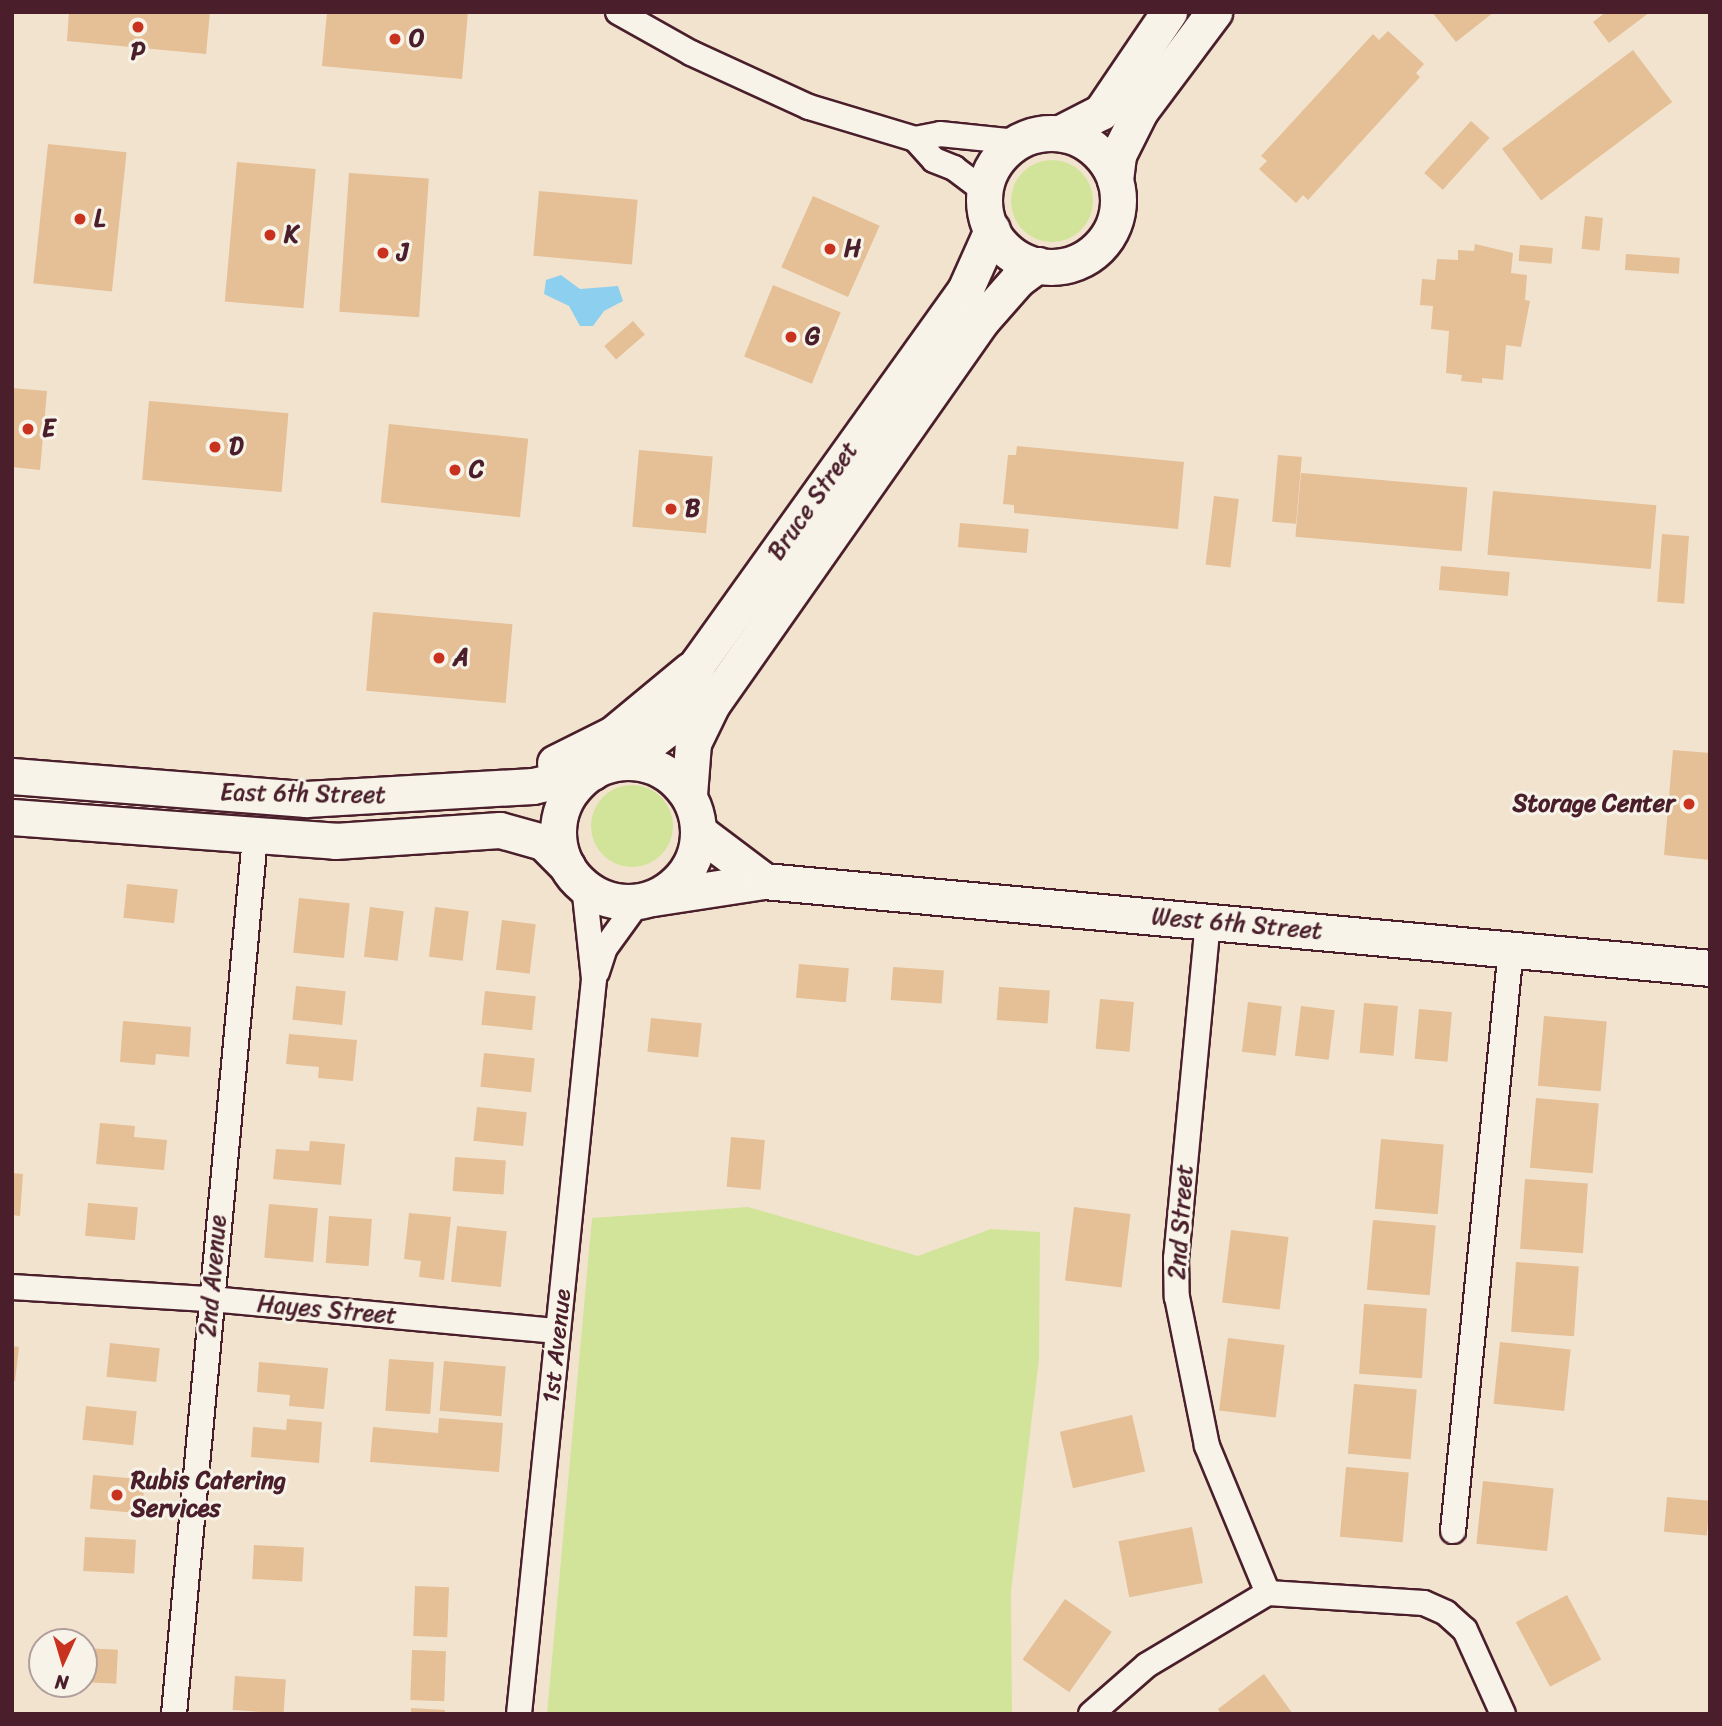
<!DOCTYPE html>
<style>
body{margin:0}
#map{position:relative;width:1722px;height:1726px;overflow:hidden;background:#f2e3cf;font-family:Sriracha,sans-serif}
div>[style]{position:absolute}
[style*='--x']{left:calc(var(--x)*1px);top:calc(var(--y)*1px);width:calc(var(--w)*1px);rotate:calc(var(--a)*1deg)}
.green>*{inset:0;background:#d2e499}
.round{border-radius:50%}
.water>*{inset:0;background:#8dcfee}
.building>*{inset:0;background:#e5bf96;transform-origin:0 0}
.roads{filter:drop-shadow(2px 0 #4a1f2b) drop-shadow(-2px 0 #4a1f2b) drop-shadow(0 2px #4a1f2b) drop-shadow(0 -2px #4a1f2b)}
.street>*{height:24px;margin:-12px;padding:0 12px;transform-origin:12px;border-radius:12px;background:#f7f3e8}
.secondary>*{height:35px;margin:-17.5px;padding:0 17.5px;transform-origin:17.5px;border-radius:17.5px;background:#f7f3e8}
.secondary>.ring{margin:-17.5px;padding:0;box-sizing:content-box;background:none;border:35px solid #f7f3e8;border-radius:50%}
.dots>*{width:19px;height:19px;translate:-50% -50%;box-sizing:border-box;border:4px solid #f7f3e8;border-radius:50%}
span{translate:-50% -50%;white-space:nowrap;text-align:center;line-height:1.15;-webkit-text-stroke:6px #f7f3e8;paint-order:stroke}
.poi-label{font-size:24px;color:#4a1f2b;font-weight:700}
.left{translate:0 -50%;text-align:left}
.right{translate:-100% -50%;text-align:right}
.street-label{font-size:24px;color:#4a1f2b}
.frame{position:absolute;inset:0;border:14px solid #4a1f2b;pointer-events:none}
.north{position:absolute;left:28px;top:1628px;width:70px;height:70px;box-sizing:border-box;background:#f7f3e8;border:2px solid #b29e9c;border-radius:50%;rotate:184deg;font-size:19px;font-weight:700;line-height:28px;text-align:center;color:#4a1f2b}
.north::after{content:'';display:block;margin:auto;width:24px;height:32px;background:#c8321e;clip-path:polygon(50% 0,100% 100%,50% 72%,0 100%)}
</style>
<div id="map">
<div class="green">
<i class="round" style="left:1011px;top:160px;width:82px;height:82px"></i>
<i class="round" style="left:591px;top:785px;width:82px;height:82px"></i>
<i style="clip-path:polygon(748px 1207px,918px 1256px,991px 1229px,1040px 1232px,1039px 1359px,1011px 1591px,1012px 1714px,547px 1714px,592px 1218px)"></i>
</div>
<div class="water">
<i style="clip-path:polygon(561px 275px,580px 289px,618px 286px,623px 301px,604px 311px,593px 326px,580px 326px,569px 306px,544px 294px,546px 280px)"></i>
</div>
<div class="building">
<i style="clip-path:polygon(69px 12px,210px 12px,206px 54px,67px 41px)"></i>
<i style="clip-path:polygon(327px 12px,468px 12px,462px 79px,322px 66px)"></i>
<i style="clip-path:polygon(1432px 12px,1494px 12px,1456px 42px)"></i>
<i style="clip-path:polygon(1606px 12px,1650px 12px,1609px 43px,1593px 22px)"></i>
<i style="clip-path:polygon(1388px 31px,1424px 64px,1416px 73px,1420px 77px,1308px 200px,1303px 195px,1296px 203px,1259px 169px,1267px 161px,1261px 156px,1373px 34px,1379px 40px)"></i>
<i style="left:1633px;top:50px;width:65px;height:164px;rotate:53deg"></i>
<i style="left:1471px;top:121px;width:25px;height:70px;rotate:42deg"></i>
<i style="left:48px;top:144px;width:79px;height:140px;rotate:6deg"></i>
<i style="left:237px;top:162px;width:79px;height:140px;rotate:5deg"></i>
<i style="left:349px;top:173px;width:80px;height:139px;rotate:4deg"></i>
<i style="left:539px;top:191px;width:99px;height:65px;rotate:5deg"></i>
<i style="left:813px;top:196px;width:73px;height:78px;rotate:24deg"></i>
<i style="left:1585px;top:216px;width:18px;height:33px;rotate:6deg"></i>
<i style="clip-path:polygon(1475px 244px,1513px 253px,1511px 273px,1527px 275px,1525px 300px,1530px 301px,1521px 347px,1506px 345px,1503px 380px,1482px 378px,1482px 383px,1461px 381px,1462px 375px,1446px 373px,1449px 331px,1431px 329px,1433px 306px,1420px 305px,1422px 279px,1435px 280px,1437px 259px,1458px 260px,1458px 250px,1474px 251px)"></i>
<i style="left:1520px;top:245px;width:33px;height:16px;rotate:5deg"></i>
<i style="left:1626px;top:254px;width:54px;height:16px;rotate:4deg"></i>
<i style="left:773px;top:285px;width:73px;height:77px;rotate:22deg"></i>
<i style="left:633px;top:321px;width:18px;height:38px;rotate:49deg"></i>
<i style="clip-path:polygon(12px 388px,47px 391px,40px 470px,12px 467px)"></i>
<i style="left:149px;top:401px;width:140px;height:79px;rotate:5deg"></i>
<i style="left:389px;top:424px;width:140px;height:79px;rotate:6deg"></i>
<i style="clip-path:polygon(1017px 446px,1184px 462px,1178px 529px,1014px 513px,1014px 505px,1003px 504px,1008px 455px,1016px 455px)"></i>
<i style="left:639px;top:450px;width:74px;height:77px;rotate:5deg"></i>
<i style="left:1278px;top:455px;width:24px;height:67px;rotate:5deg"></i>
<i style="left:1301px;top:473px;width:167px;height:64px;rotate:5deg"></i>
<i style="left:1493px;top:491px;width:164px;height:64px;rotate:5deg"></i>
<i style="left:1214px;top:496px;width:25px;height:69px;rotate:7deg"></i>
<i style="left:960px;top:523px;width:69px;height:24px;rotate:5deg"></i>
<i style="left:1662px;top:534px;width:27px;height:68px;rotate:4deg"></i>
<i style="left:1441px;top:566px;width:69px;height:24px;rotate:5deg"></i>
<i style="left:373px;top:612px;width:140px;height:79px;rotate:5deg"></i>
<i style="clip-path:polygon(1673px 750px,1710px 753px,1710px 860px,1664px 855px)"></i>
<i style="left:127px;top:884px;width:51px;height:34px;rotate:6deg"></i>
<i style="left:299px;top:898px;width:51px;height:55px;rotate:6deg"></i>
<i style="left:370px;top:907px;width:34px;height:50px;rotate:7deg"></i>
<i style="left:435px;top:907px;width:34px;height:50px;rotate:7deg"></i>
<i style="left:502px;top:920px;width:34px;height:50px;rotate:7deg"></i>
<i style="left:799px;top:964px;width:50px;height:34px;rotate:5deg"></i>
<i style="left:893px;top:967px;width:51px;height:33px;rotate:4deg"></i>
<i style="left:296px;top:986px;width:50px;height:34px;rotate:6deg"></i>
<i style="left:999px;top:987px;width:51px;height:33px;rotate:4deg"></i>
<i style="left:485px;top:991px;width:51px;height:34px;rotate:6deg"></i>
<i style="left:1100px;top:999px;width:34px;height:50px;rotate:5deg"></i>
<i style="left:1248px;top:1002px;width:34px;height:50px;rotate:7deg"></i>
<i style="left:1364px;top:1003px;width:34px;height:50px;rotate:5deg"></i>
<i style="left:1301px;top:1006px;width:34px;height:50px;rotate:7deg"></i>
<i style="left:1419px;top:1009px;width:33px;height:50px;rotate:5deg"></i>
<i style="left:1544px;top:1016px;width:63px;height:70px;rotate:5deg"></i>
<i style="left:651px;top:1018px;width:51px;height:34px;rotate:6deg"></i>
<i style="clip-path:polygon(123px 1021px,191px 1027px,189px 1057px,156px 1054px,155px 1065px,120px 1062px)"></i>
<i style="clip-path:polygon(289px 1034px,357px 1040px,353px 1081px,318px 1078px,319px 1067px,286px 1064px)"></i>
<i style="left:484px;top:1053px;width:51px;height:34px;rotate:6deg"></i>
<i style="left:1536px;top:1098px;width:63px;height:70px;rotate:5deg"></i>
<i style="left:477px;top:1107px;width:50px;height:34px;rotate:6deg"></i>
<i style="clip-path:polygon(100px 1123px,135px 1126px,134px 1137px,167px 1140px,164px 1170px,96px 1164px)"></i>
<i style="left:731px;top:1137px;width:34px;height:50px;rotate:5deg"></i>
<i style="left:1381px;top:1139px;width:63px;height:70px;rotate:5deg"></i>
<i style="clip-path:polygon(310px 1141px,345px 1144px,341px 1185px,273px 1179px,276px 1149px,309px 1151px)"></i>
<i style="left:455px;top:1157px;width:51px;height:34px;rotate:4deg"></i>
<i style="clip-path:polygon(12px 1173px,23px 1174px,20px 1216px,12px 1215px)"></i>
<i style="left:1525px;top:1179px;width:63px;height:70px;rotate:4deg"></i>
<i style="left:88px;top:1203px;width:50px;height:33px;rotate:5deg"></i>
<i style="left:269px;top:1204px;width:49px;height:54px;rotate:5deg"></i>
<i style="left:1074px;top:1207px;width:57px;height:74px;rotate:7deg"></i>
<i style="clip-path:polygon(409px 1213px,451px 1217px,444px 1280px,419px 1277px,421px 1261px,404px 1259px)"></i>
<i style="left:329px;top:1216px;width:43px;height:47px;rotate:4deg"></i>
<i style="left:1373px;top:1220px;width:63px;height:70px;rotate:5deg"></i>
<i style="left:457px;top:1226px;width:50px;height:56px;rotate:6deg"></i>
<i style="left:1231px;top:1230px;width:58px;height:73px;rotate:7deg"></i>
<i style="left:1516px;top:1262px;width:63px;height:70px;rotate:4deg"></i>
<i style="left:1364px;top:1304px;width:63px;height:70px;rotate:4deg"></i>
<i style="left:1228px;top:1338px;width:57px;height:73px;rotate:7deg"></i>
<i style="left:1500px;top:1342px;width:71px;height:62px;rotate:6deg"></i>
<i style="left:110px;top:1343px;width:50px;height:34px;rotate:6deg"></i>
<i style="clip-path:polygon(12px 1346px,19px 1347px,15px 1381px,12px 1381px)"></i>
<i style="left:389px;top:1359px;width:45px;height:52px;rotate:4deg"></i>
<i style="left:444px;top:1361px;width:62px;height:50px;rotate:5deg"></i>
<i style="clip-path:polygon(259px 1362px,328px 1368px,324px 1409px,289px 1406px,290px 1395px,257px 1392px)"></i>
<i style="left:1354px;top:1384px;width:63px;height:70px;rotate:5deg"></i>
<i style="left:86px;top:1406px;width:51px;height:34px;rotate:6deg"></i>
<i style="left:1132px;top:1415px;width:58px;height:74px;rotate:77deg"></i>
<i style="clip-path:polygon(439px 1418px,503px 1423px,499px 1472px,370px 1462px,373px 1427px,438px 1433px)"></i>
<i style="clip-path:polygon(287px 1419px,322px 1422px,319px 1463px,251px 1457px,253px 1427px,286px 1430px)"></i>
<i style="left:1346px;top:1467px;width:63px;height:70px;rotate:5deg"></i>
<i style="left:93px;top:1475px;width:52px;height:34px;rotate:5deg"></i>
<i style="left:1483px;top:1481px;width:71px;height:63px;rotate:6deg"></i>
<i style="left:1667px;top:1497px;width:43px;height:35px;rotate:5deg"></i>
<i style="left:1192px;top:1527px;width:57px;height:75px;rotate:79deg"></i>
<i style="left:85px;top:1537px;width:51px;height:34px;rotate:3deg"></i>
<i style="left:254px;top:1545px;width:50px;height:34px;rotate:3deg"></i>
<i style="left:415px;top:1586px;width:34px;height:50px;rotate:2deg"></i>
<i style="left:1567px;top:1595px;width:73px;height:58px;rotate:62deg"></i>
<i style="left:1065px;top:1599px;width:57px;height:74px;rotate:35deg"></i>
<i style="left:84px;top:1648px;width:34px;height:34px;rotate:3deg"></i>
<i style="left:412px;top:1650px;width:34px;height:50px;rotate:2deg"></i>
<i style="clip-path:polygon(1264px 1674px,1293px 1714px,1221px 1714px,1218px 1709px)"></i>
<i style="left:235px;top:1676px;width:51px;height:34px;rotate:4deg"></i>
<i style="clip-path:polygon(411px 1708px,445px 1710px,445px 1714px,411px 1714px)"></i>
</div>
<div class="roads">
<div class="street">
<i style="--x:618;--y:12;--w:84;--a:29.3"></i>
<i style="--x:691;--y:53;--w:130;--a:24.6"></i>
<i style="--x:809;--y:107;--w:111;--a:16.8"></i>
<i style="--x:915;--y:139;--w:25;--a:-11"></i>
<i style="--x:940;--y:134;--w:77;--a:5.9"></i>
<i style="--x:915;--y:139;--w:28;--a:48"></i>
<i style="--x:934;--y:160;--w:22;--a:22"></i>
<i style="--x:954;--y:168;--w:39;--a:37"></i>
<i style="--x:1208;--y:921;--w:339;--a:95.4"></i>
<i style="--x:1176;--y:1258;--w:39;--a:89"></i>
<i style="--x:1177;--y:1297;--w:152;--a:78.6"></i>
<i style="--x:1207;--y:1446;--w:159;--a:67.5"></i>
<i style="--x:597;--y:972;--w:25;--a:-72"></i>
<i style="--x:605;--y:948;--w:58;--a:-54.1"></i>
<i style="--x:12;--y:1287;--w:199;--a:3.5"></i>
<i style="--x:211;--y:1299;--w:348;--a:5.3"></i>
<i style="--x:1453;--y:1531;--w:585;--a:-84.31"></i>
<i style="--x:174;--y:1714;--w:880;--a:-84.72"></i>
<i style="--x:519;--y:1714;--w:739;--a:-84.17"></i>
<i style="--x:594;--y:979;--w:94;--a:-96.1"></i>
<i style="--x:1091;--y:1714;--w:74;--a:-41.2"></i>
<i style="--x:1147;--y:1665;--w:141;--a:-30.8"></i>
<i style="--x:1268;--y:1593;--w:156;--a:3.7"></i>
<i style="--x:1424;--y:1603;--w:24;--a:24"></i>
<i style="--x:1446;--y:1613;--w:25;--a:42"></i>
<i style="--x:1465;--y:1630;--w:92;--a:65.7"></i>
</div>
<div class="secondary">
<i style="--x:1060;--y:133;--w:46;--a:-27.1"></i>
<i style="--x:1101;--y:112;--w:121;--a:-55.8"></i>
<i class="ring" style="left:984px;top:133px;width:99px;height:99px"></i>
<i style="--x:1115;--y:180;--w:25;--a:-83"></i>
<i style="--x:1118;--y:155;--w:49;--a:-63.4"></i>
<i style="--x:1140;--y:111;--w:124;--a:-53.2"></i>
<i style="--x:624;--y:762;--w:54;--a:-37.5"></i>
<i style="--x:667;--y:729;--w:73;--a:-64.8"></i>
<i style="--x:698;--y:663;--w:461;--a:-54.4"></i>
<i style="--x:966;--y:288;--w:64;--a:-65.9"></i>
<i class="ring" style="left:558px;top:762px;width:105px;height:105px"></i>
<i style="--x:555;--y:763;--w:65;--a:-26.6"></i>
<i style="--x:613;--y:734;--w:100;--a:-39.7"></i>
<i style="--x:12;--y:776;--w:295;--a:4.5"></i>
<i style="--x:306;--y:799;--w:227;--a:-3.3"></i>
<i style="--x:533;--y:786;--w:61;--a:-13.3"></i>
<i style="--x:689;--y:795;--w:52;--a:-85.6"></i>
<i style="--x:693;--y:743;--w:43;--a:-64"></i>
<i style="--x:712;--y:704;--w:469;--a:-54.9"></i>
<i style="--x:982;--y:320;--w:55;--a:-48.7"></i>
<i style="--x:1018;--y:279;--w:24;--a:-36"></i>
<i style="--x:12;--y:817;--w:324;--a:4.2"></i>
<i style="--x:335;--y:841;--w:165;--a:-3.8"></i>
<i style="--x:500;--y:830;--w:45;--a:15.6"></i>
<i style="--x:543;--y:842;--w:34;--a:45"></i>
<i style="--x:699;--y:832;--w:81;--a:37"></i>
<i style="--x:653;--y:898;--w:112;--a:-8.7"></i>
<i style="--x:764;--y:881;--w:950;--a:5.25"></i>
</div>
</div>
<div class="dots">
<i style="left:138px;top:27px;background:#c8321e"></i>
<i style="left:395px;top:39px;background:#c8321e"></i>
<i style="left:80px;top:219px;background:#c8321e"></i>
<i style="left:270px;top:235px;background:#c8321e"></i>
<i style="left:830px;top:249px;background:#c8321e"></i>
<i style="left:383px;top:253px;background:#c8321e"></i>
<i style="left:791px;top:337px;background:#c8321e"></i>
<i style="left:28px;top:429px;background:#c8321e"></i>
<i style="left:215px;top:447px;background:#c8321e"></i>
<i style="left:455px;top:470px;background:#c8321e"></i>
<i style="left:671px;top:509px;background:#c8321e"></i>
<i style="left:439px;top:658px;background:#c8321e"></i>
<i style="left:1689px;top:804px;background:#c8321e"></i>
<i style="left:117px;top:1495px;background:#c8321e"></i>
</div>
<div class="poi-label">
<span class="left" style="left:409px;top:39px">O</span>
<span style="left:138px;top:52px">P</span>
<span class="left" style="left:94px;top:219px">L</span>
<span class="left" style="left:284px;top:235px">K</span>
<span class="left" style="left:844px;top:249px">H</span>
<span class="left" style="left:397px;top:253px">J</span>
<span class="left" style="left:805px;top:337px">G</span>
<span class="left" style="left:42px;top:429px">E</span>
<span class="left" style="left:229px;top:447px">D</span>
<span class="left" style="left:469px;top:470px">C</span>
<span class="left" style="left:685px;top:509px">B</span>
<span class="left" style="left:453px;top:658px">A</span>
<span class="right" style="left:1675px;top:804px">Storage Center</span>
<span class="left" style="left:131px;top:1495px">Rubis Catering<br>Services</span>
</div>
<div class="street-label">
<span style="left:813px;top:501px;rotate:-55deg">Bruce Street</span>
<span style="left:303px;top:794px;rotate:1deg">East 6th Street</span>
<span style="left:1237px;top:924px;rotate:5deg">West 6th Street</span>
<span style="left:1181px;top:1222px;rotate:-86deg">2nd Street</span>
<span style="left:213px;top:1276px;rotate:-85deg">2nd Avenue</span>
<span style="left:327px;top:1310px;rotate:5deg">Hayes Street</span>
<span style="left:557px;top:1346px;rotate:-84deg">1st Avenue</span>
</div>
<div class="frame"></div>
<div class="north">N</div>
</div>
